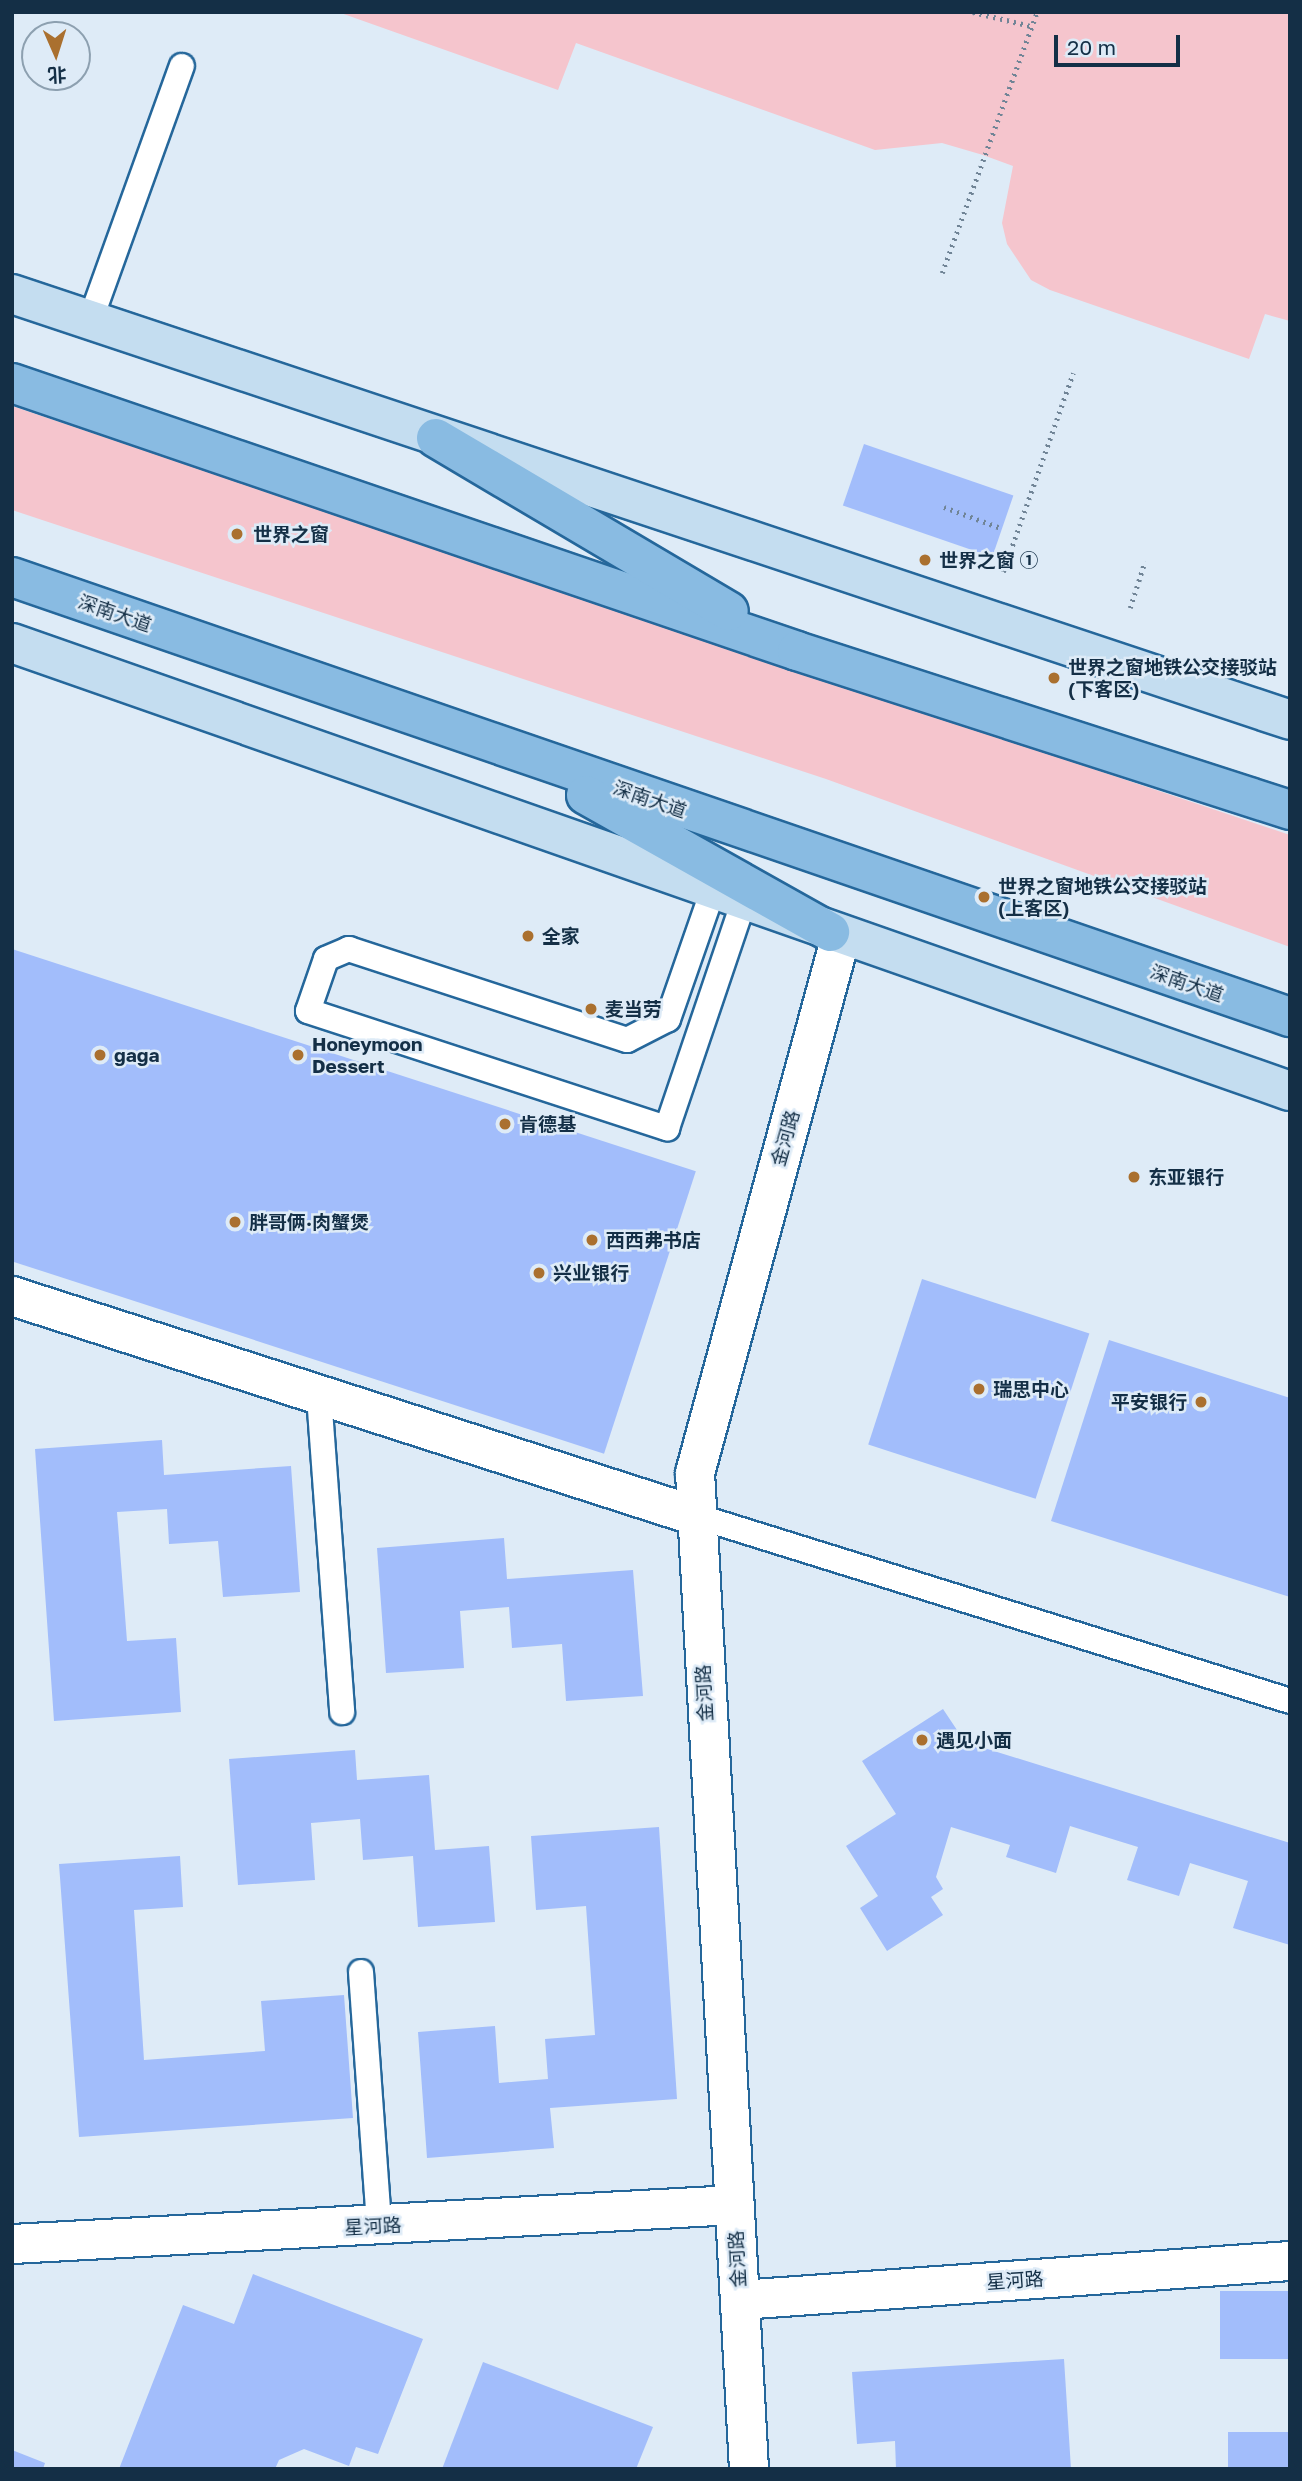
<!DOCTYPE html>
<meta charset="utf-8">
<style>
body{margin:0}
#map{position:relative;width:1302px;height:2481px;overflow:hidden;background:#deebf7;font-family:"Golos Text","Noto Sans SC",sans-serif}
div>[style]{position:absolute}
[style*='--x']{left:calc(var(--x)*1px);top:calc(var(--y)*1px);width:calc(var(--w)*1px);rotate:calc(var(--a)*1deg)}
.green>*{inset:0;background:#f5c5cd}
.building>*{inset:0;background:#a2bdfb;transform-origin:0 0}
.path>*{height:4.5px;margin-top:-2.25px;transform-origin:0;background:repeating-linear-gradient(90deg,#708496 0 2px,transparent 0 7px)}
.roads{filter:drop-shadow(2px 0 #25679b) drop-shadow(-2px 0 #25679b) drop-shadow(0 2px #25679b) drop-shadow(0 -2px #25679b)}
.service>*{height:24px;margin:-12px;padding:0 12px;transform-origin:12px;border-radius:12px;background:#fff}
.minor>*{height:38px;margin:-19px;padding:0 19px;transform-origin:19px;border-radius:19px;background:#fff}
.secondary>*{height:38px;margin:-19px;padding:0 19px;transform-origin:19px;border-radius:19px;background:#c4ddf0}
.primary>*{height:38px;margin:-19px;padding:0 19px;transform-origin:19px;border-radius:19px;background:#89bbe2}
.dots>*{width:19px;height:19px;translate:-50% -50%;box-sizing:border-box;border:4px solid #deebf7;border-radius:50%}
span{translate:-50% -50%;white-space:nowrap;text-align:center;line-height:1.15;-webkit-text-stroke:5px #deebf7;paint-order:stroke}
.poi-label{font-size:19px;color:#142f46;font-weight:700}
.left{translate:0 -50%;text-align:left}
.right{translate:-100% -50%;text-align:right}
.street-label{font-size:19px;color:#142f46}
.frame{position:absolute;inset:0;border:14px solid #142f46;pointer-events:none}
.north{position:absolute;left:21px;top:21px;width:70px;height:70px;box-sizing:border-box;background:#deebf7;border:2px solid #8da0b0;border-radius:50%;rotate:177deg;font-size:19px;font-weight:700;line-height:28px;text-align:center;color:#142f46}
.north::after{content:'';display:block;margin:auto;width:24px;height:32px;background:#aa702f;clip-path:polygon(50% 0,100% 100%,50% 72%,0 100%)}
.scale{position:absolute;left:1054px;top:35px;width:126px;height:32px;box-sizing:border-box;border:4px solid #142f46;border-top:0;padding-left:9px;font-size:21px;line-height:24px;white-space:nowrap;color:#142f46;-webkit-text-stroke:5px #deebf7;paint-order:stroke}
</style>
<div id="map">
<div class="green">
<i style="clip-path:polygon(338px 12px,1290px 12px,1290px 321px,1265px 314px,1249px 359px,1050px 290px,1031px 280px,1007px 244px,1002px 223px,1013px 166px,983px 155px,942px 143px,875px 150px,576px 43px,558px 90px)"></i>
<i style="clip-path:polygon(12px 406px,1290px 835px,1290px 947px,826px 779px,12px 510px)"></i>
</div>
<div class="building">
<i style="left:864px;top:444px;width:158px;height:65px;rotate:19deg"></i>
<i style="left:12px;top:949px;width:719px;height:297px;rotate:18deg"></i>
<i style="left:922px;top:1279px;width:176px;height:174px;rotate:18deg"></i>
<i style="clip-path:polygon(1109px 1340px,1290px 1398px,1290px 1597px,1051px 1521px)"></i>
<i style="clip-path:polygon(162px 1440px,164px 1475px,291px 1466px,300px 1592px,223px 1597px,218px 1541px,169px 1544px,167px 1509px,117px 1512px,127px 1641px,176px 1638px,181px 1712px,54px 1721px,35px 1449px)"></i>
<i style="clip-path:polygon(504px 1538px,507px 1579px,633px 1570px,643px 1696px,566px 1701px,562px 1644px,512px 1648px,509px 1607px,460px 1611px,464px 1668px,386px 1673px,377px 1548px)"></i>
<i style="clip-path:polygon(943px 1709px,965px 1742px,1290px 1843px,1290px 1945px,1233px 1928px,1248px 1881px,1190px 1863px,1179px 1896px,1127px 1880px,1138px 1847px,1070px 1826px,1056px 1873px,1006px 1857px,1010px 1845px,951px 1827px,936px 1877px,943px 1889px,931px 1897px,943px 1915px,887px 1951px,860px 1908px,878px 1896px,846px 1846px,896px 1814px,862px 1761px)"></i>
<i style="clip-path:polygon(355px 1750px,357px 1780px,429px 1775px,435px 1850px,489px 1846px,495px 1922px,418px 1927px,413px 1856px,363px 1860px,360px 1819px,311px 1823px,315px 1880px,238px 1885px,229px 1759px)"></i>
<i style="clip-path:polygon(659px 1827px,677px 2099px,550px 2108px,554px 2148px,427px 2158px,418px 2032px,495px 2026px,499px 2083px,548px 2079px,545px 2039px,595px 2035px,586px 1906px,536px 1910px,531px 1836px)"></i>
<i style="clip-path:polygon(180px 1856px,183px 1907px,134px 1910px,144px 2060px,265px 2051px,261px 2001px,344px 1995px,353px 2118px,79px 2137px,59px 1864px)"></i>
<i style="clip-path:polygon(253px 2274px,423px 2339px,378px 2454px,356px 2447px,349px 2466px,304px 2449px,279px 2460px,275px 2469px,119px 2469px,183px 2305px,234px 2324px)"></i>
<i style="left:1290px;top:2291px;width:68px;height:70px;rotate:90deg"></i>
<i style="clip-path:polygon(1064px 2359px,1071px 2469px,896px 2469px,895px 2441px,857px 2444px,852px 2372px)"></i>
<i style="clip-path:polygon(483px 2362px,653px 2427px,636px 2469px,442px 2469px)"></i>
<i style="left:1290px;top:2432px;width:37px;height:62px;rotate:90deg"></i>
<i style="clip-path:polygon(12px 2450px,45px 2463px,43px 2469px,12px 2469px)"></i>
</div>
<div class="path">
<i style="--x:973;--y:12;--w:60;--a:13.6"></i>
<i style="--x:942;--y:273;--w:278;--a:-70"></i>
<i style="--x:944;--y:507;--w:61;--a:20.2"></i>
<i style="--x:1003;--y:572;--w:211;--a:-70.6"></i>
<i style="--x:1130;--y:608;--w:49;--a:-72.3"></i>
</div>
<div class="roads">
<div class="service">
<i style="--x:90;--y:321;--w:271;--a:-70.2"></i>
<i style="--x:713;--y:890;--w:137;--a:109.2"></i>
<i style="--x:668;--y:1019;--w:46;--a:152.9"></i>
<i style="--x:627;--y:1040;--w:293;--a:-161.9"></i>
<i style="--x:349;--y:949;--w:25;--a:157"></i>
<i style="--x:326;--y:959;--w:55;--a:109.1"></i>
<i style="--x:308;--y:1011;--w:378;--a:18.1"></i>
<i style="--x:667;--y:1128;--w:240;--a:-71.3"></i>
<i style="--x:319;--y:1396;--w:317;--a:85.8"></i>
<i style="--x:693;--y:1515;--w:625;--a:17.3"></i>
<i style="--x:361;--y:1972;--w:255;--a:85.9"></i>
</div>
<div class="minor">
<i style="--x:12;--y:1296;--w:715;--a:17.83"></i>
<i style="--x:12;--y:2244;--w:723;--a:-3.09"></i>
<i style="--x:740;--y:2300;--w:551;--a:-4.06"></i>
<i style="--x:749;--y:2469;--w:997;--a:-93.1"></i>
<i style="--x:695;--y:1473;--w:556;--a:-74.79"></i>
</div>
<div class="secondary">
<i style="--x:12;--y:294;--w:1347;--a:18.43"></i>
<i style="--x:12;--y:643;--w:1354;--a:19.32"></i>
</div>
<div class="primary">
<i style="--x:12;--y:383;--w:829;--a:18.85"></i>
<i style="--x:797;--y:651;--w:518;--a:17.88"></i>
<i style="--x:436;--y:438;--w:340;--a:30.6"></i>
<i style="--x:12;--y:577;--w:1352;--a:19"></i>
<i style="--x:586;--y:795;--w:280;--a:29.3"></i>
</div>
</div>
<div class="dots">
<i style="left:237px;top:534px;background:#aa702f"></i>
<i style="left:925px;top:560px;background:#aa702f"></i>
<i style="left:1054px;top:678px;background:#aa702f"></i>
<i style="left:984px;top:897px;background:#aa702f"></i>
<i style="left:528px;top:936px;background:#aa702f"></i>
<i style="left:591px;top:1009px;background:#aa702f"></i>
<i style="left:100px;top:1055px;background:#aa702f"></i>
<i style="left:298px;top:1055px;background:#aa702f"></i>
<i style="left:505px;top:1124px;background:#aa702f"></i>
<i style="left:1134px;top:1177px;background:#aa702f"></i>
<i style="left:235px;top:1222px;background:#aa702f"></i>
<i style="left:592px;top:1240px;background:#aa702f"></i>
<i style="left:539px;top:1273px;background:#aa702f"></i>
<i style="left:979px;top:1389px;background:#aa702f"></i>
<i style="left:1201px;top:1402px;background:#aa702f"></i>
<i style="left:922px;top:1740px;background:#aa702f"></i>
</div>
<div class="poi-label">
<span class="left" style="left:253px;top:534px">世界之窗</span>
<span class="left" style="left:939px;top:560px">世界之窗 ①</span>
<span class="left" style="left:1068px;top:678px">世界之窗地铁公交接驳站<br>(下客区)</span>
<span class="left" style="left:998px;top:897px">世界之窗地铁公交接驳站<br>(上客区)</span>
<span class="left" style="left:542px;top:936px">全家</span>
<span class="left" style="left:605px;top:1009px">麦当劳</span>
<span class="left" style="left:312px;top:1055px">Honeymoon<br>Dessert</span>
<span class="left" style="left:114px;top:1055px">gaga</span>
<span class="left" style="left:519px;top:1124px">肯德基</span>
<span class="left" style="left:1148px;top:1177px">东亚银行</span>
<span class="left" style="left:249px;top:1222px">胖哥俩·肉蟹煲</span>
<span class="left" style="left:606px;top:1240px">西西弗书店</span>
<span class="left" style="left:553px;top:1273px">兴业银行</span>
<span class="left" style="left:993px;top:1389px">瑞思中心</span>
<span class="right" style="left:1187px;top:1402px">平安银行</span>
<span class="left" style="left:936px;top:1740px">遇见小面</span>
</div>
<div class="street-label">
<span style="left:115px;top:613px;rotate:19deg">深南大道</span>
<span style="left:650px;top:799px;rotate:19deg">深南大道</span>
<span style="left:1187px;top:983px;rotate:19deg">深南大道</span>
<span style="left:785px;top:1138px;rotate:-74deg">金河路</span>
<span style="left:704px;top:1693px;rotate:-93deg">金河路</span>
<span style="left:373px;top:2226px;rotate:-3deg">星河路</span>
<span style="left:737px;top:2259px;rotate:-93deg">金河路</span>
<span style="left:1015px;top:2280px;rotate:-4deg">星河路</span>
</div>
<div class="frame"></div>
<div class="north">北</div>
<div class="scale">20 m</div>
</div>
